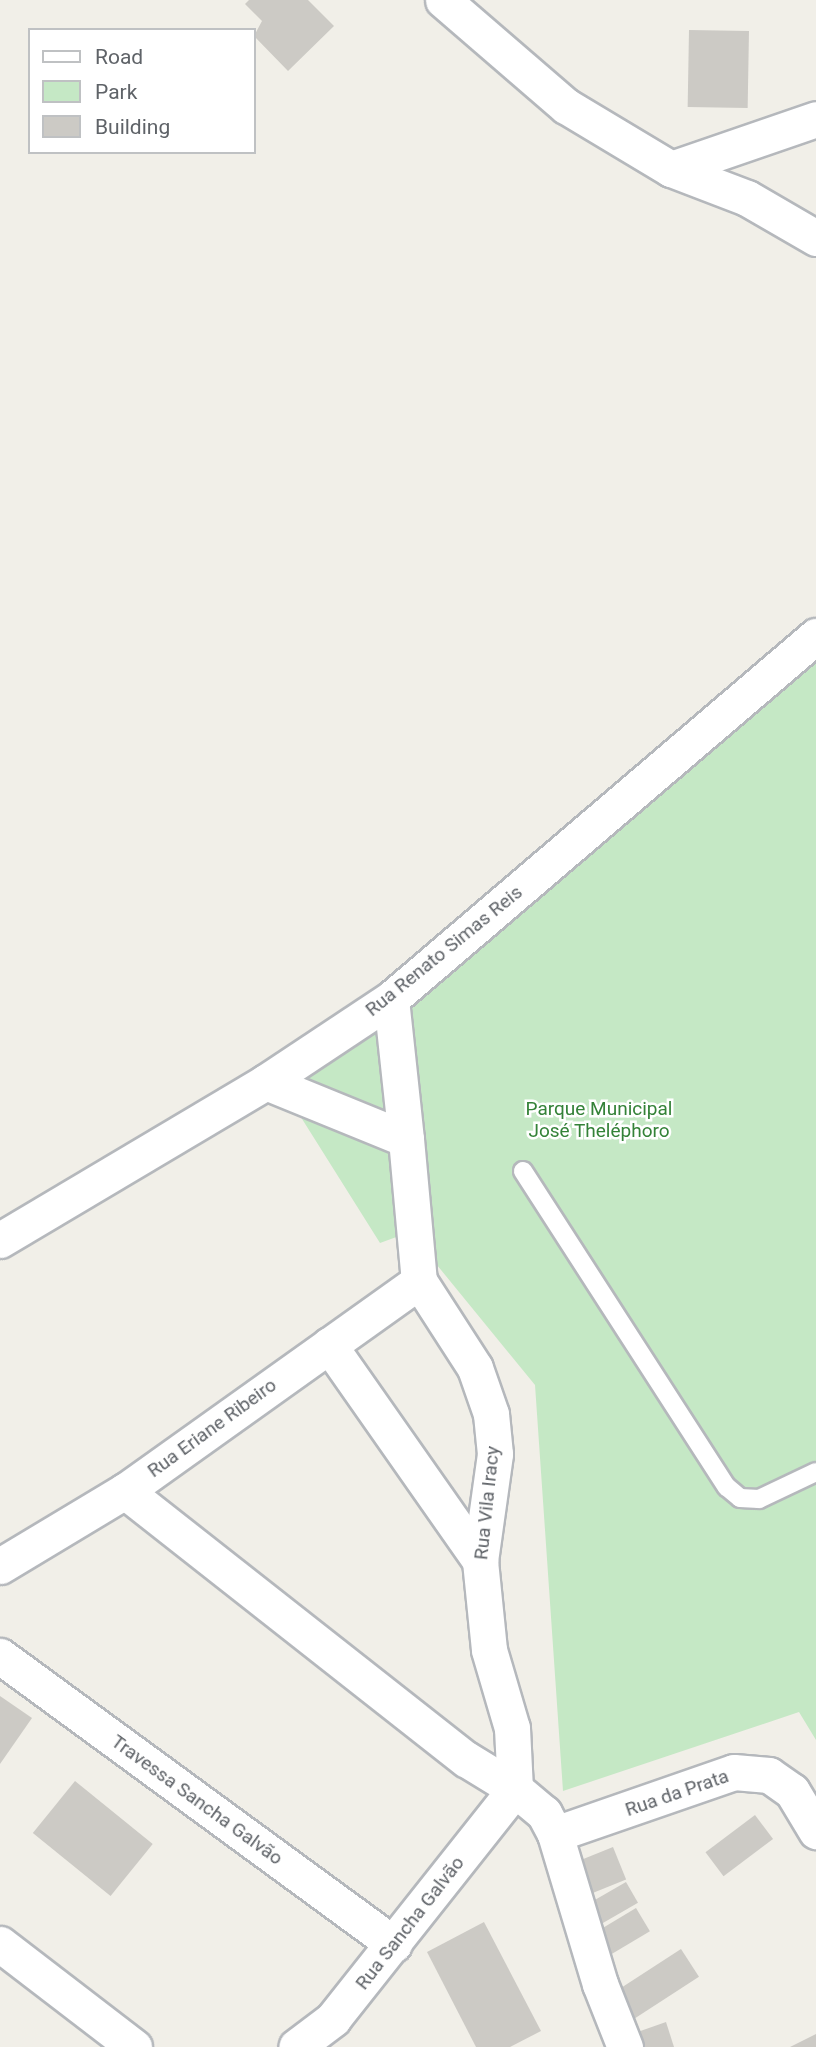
<!DOCTYPE html>
<meta charset="utf-8">
<style>
body{margin:0}
#map{position:relative;width:816px;height:2047px;overflow:hidden;background:#f1efe8;font-family:Roboto,sans-serif}
div>[style]{position:absolute}
[style*='--x']{left:calc(var(--x)*1px);top:calc(var(--y)*1px);width:calc(var(--w)*1px);rotate:calc(var(--a)*1deg)}
.green>*{inset:0;background:#c5e8c5}
.building>*{inset:0;background:#cccac5;transform-origin:0 0}
.roads{filter:drop-shadow(2px 0 #b5b8bc) drop-shadow(-2px 0 #b5b8bc) drop-shadow(0 2px #b5b8bc) drop-shadow(0 -2px #b5b8bc)}
.lane>*{height:18px;margin:-9px;padding:0 9px;transform-origin:9px;border-radius:9px;background:#fff}
.street>*{height:35px;margin:-17.5px;padding:0 17.5px;transform-origin:17.5px;border-radius:17.5px;background:#fff}
span{translate:-50% -50%;white-space:nowrap;text-align:center;line-height:1.15;-webkit-text-stroke:5px #fff;paint-order:stroke}
.street-label{font-size:19px;color:#5f6368}
.park-label{font-size:19px;color:#348238}
.legend{position:absolute;left:28px;top:28px;width:228px;height:126px;box-sizing:border-box;background:#fff;border:2px solid #bfc1c3;margin:0;padding:9px 12px;list-style:none;font-size:21px;color:#5f6368}
.legend li{display:flex;align-items:center;gap:14px;height:35px}
.legend b{width:35px;border:2px solid #bfc1c3}
</style>
<div id="map">
<div class="green">
<i style="clip-path:polygon(816px 662px,816px 1740px,799px 1712px,563px 1791px,535px 1385px,410px 1232px,380px 1243px,287px 1095px)"></i>
</div>
<div class="building">
<i style="clip-path:polygon(249px 0,308px 0,334px 26px,288px 71px,254px 36px,262px 21px,245px 4px)"></i>
<i style="left:689px;top:30px;width:60px;height:77px;rotate:1deg"></i>
<i style="clip-path:polygon(0 1696px,32px 1718px,0 1764px)"></i>
<i style="left:75px;top:1781px;width:100px;height:67px;rotate:39deg"></i>
<i style="left:755px;top:1815px;width:30px;height:62px;rotate:53deg"></i>
<i style="left:613px;top:1847px;width:35px;height:46px;rotate:68deg"></i>
<i style="left:626px;top:1882px;width:24px;height:47px;rotate:60deg"></i>
<i style="left:636px;top:1908px;width:27px;height:48px;rotate:59deg"></i>
<i style="clip-path:polygon(484px 1922px,541px 2031px,510px 2047px,476px 2047px,427px 1952px)"></i>
<i style="left:681px;top:1949px;width:33px;height:79px;rotate:57deg"></i>
<i style="clip-path:polygon(666px 2022px,674px 2047px,633px 2047px,629px 2035px)"></i>
<i style="clip-path:polygon(816px 2034px,816px 2047px,790px 2047px)"></i>
</div>
<div class="roads">
<div class="lane">
<i style="--x:523;--y:1171;--w:376;--a:57.2"></i>
<i style="--x:727;--y:1487;--w:17;--a:40"></i>
<i style="--x:740;--y:1498;--w:19;--a:3"></i>
<i style="--x:759;--y:1499;--w:63;--a:-25.3"></i>
</div>
<div class="street">
<i style="--x:443;--y:0;--w:162;--a:40.8"></i>
<i style="--x:566;--y:106;--w:122;--a:31"></i>
<i style="--x:671;--y:169;--w:81;--a:20.9"></i>
<i style="--x:747;--y:198;--w:80;--a:30.1"></i>
<i style="--x:671;--y:169;--w:153;--a:-19"></i>
<i style="--x:391;--y:999;--w:141;--a:83.9"></i>
<i style="--x:266;--y:1082;--w:151;--a:22.2"></i>
<i style="--x:406;--y:1139;--w:143;--a:84.8"></i>
<i style="--x:419;--y:1281;--w:103;--a:57.2"></i>
<i style="--x:475;--y:1368;--w:49;--a:70.8"></i>
<i style="--x:491;--y:1414;--w:40;--a:84.3"></i>
<i style="--x:495;--y:1454;--w:108;--a:98"></i>
<i style="--x:480;--y:1561;--w:89;--a:84.2"></i>
<i style="--x:489;--y:1650;--w:81;--a:73.6"></i>
<i style="--x:512;--y:1728;--w:61;--a:87.2"></i>
<i style="--x:515;--y:1789;--w:38;--a:40"></i>
<i style="--x:544;--y:1813;--w:24;--a:62"></i>
<i style="--x:555;--y:1834;--w:157;--a:73.3"></i>
<i style="--x:600;--y:1984;--w:68;--a:68.4"></i>
<i style="--x:0;--y:1240;--w:309;--a:-30.7"></i>
<i style="--x:266;--y:1082;--w:150;--a:-33.6"></i>
<i style="--x:391;--y:999;--w:559;--a:-40.5"></i>
<i style="--x:329;--y:1345;--w:264;--a:55"></i>
<i style="--x:125;--y:1491;--w:434;--a:38.2"></i>
<i style="--x:466;--y:1759;--w:57;--a:31.5"></i>
<i style="--x:515;--y:1789;--w:293;--a:128.4"></i>
<i style="--x:333;--y:2019;--w:46;--a:142.9"></i>
<i style="--x:0;--y:1566;--w:146;--a:-31"></i>
<i style="--x:125;--y:1491;--w:361;--a:-35.5"></i>
<i style="--x:0;--y:1656;--w:488;--a:36.2"></i>
<i style="--x:555;--y:1834;--w:189;--a:-19.1"></i>
<i style="--x:734;--y:1772;--w:35;--a:5"></i>
<i style="--x:769;--y:1775;--w:28;--a:35"></i>
<i style="--x:792;--y:1791;--w:47;--a:59"></i>
<i style="--x:0;--y:1944;--w:169;--a:37.5"></i>
</div>
</div>
<div class="street-label">
<span style="left:444px;top:951px;rotate:-39deg">Rua Renato Simas Reis</span>
<span style="left:212px;top:1428px;rotate:-36deg">Rua Eriane Ribeiro</span>
<span style="left:487px;top:1503px;rotate:-84deg">Rua Vila Iracy</span>
<span style="left:677px;top:1793px;rotate:-19deg">Rua da Prata</span>
<span style="left:197px;top:1800px;rotate:36deg">Travessa Sancha Galvão</span>
<span style="left:410px;top:1923px;rotate:-52deg">Rua Sancha Galvão</span>
</div>
<div class="park-label">
<span style="left:599px;top:1120px">Parque Municipal<br>José Theléphoro</span>
</div>
<ul class="legend">
<li><b style="height:9px;background:#fff"></b>Road</li>
<li><b style="height:19px;background:#c5e8c5"></b>Park</li>
<li><b style="height:19px;background:#cccac5"></b>Building</li>
</ul>
</div>
